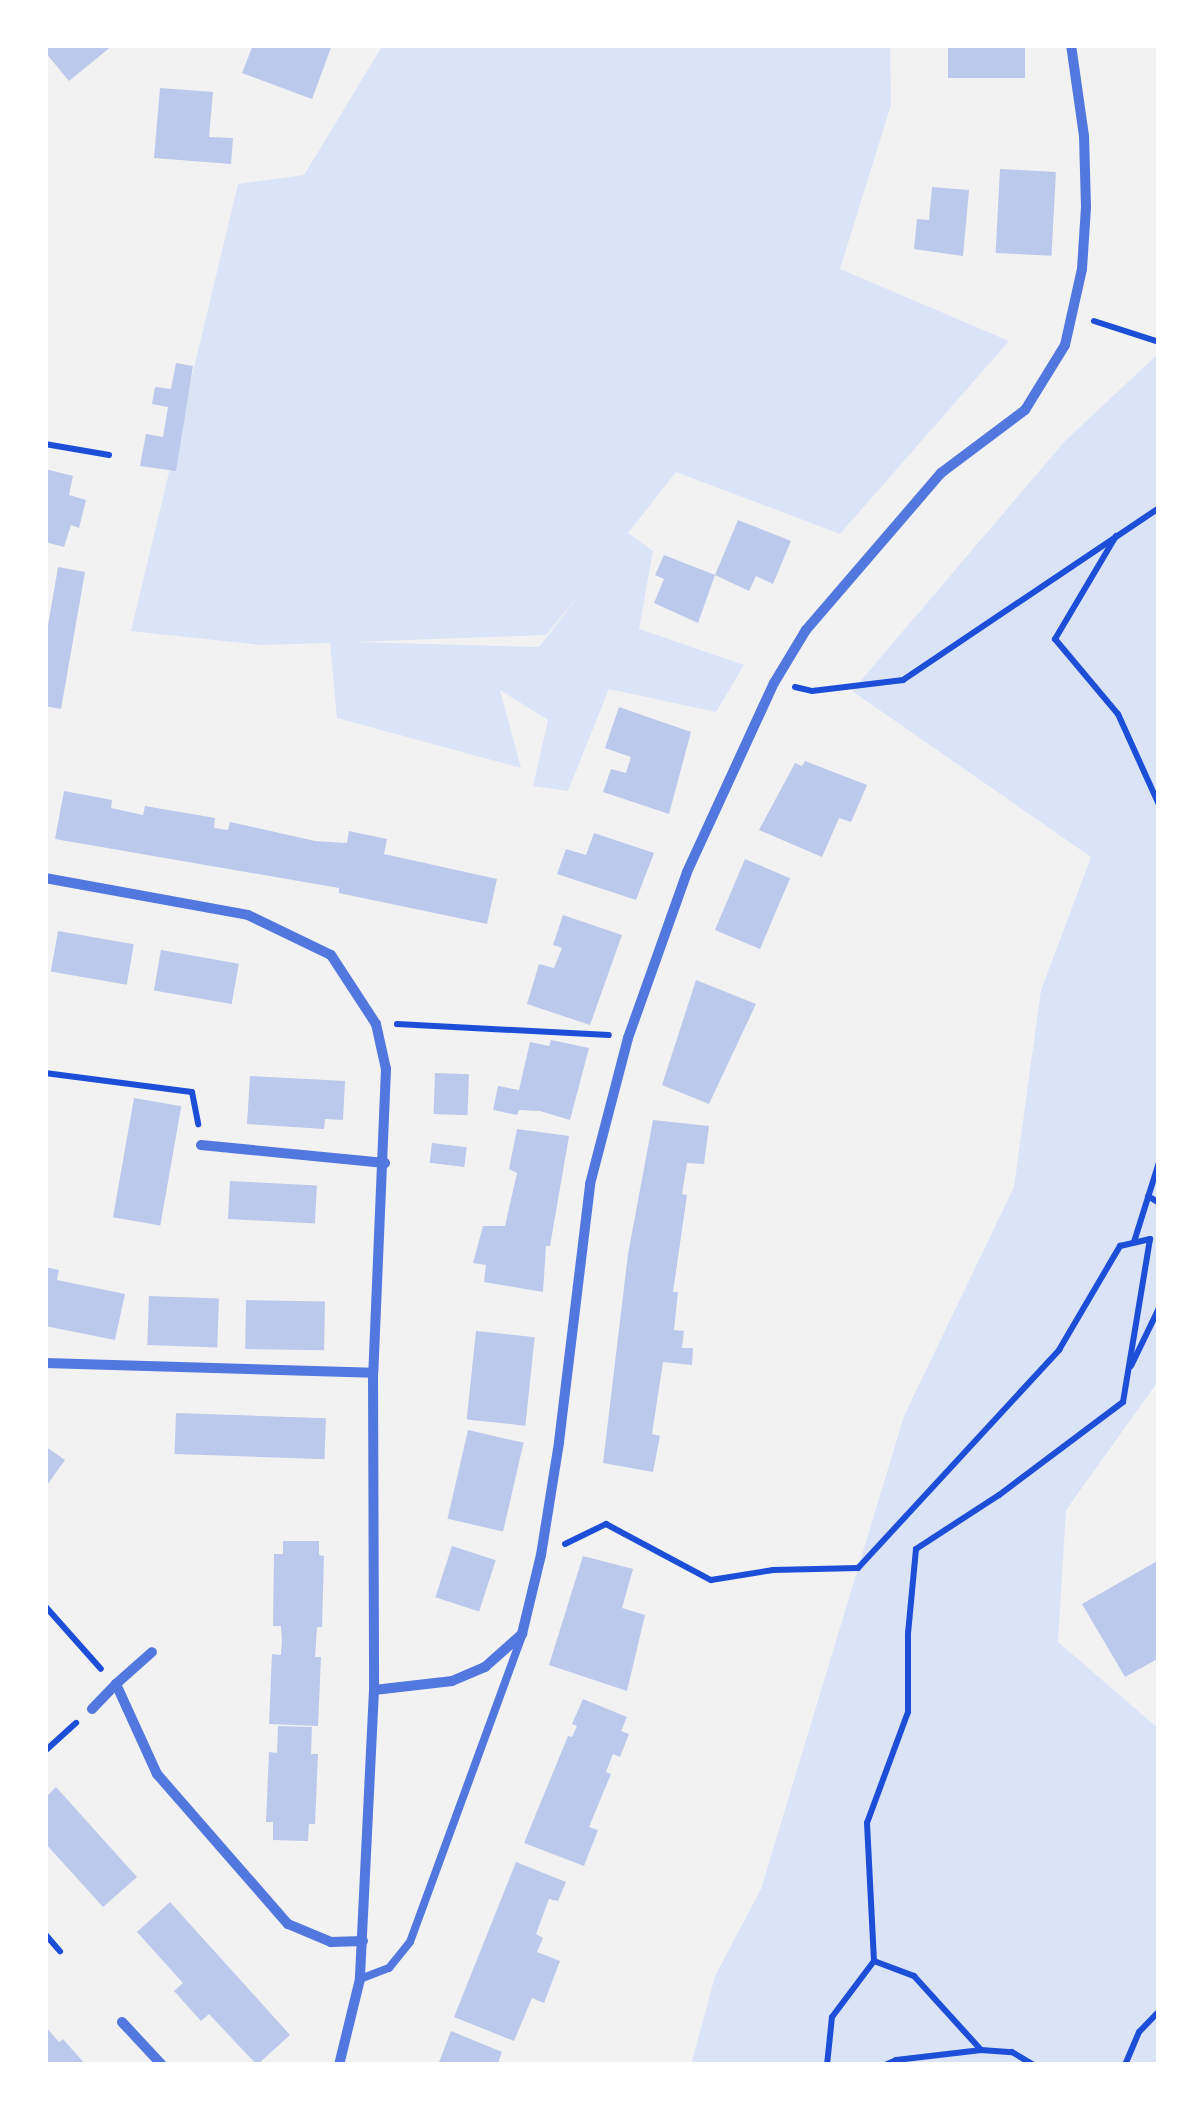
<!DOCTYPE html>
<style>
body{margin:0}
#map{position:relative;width:1204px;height:2110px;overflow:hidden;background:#f2f2f2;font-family:"Archivo Narrow",sans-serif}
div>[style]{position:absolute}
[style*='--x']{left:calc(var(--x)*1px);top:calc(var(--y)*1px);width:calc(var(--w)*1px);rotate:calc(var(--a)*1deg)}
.green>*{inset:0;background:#dbe4f7}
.building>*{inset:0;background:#bdc9ec;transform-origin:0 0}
.path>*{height:6px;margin:-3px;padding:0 3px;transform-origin:3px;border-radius:3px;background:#1d4ed8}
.service>*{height:8px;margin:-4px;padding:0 4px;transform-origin:4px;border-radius:4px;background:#5277de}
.minor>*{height:10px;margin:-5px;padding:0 5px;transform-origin:5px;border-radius:5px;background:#5277de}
span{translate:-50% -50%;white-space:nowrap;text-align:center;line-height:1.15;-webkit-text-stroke:10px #fff;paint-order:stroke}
.frame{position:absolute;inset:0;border:48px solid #fff;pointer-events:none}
</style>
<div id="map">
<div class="green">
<i style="clip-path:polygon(evenodd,383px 45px,890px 45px,891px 105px,840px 269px,1009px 341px,840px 534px,676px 472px,628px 533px,653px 551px,639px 629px,744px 665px,716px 712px,609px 689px,568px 791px,533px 786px,548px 720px,500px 690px,521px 768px,337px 718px,330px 643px,260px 645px,131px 631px,238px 184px,304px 175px,383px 45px,584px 589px,539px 647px,355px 642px,546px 635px,584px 589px)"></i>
<i style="clip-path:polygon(1159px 353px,1159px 1380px,1066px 1510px,1058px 1642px,1159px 1729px,1159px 2065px,691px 2065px,715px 1976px,761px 1889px,904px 1416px,1014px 1187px,1041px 990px,1091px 857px,852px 691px,1065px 441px)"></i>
</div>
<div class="building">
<i style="clip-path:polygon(45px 45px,113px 45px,69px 81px,45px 52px)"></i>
<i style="clip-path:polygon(253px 45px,332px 45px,312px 99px,242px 73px)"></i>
<i style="left:948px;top:45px;width:77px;height:33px"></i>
<i style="clip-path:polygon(160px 88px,213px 92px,209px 137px,233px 138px,231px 164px,154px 158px)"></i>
<i style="left:1000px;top:169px;width:56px;height:84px;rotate:3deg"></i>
<i style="clip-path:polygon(932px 187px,969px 190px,963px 256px,914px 249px,917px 219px,929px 220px)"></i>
<i style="clip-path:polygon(176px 363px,193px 366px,176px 471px,140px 466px,146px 434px,163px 437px,168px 407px,152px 404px,155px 387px,171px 389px)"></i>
<i style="clip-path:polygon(45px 469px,73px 476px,69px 495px,86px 500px,79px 528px,71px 525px,64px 547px,45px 542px)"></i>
<i style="clip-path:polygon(738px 520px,791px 541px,773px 584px,756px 576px,749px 591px,715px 575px)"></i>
<i style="clip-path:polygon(664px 555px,715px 575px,698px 623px,654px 603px,664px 579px,655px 575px)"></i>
<i style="clip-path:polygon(58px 567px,85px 572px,61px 709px,45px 706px,45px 643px)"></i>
<i style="clip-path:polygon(619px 707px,691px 732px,669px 814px,603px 792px,611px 769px,626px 773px,631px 757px,605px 748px)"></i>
<i style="clip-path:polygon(805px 761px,867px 785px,851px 822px,839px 818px,822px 857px,759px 830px,795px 763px,802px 766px)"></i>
<i style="clip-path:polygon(64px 791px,112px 800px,111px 808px,143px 815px,145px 806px,215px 818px,214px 828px,228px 830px,230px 822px,315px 841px,347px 843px,349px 831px,387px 839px,384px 854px,497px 879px,487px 924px,339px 893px,339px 888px,55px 839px)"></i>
<i style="clip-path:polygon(594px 833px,654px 853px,636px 900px,557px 874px,566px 849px,586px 855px)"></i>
<i style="left:745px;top:859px;width:49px;height:77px;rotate:23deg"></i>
<i style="clip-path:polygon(563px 915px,622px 935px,590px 1025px,527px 1004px,539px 964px,554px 968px,562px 948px,553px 945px)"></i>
<i style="left:58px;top:931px;width:77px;height:41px;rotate:10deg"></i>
<i style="left:161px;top:950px;width:79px;height:41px;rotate:10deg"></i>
<i style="clip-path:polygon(696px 980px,756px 1004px,709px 1104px,662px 1085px)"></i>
<i style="clip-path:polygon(551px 1040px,589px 1048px,570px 1120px,540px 1111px,519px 1110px,517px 1115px,493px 1110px,498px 1086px,519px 1090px,530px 1042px,549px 1046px)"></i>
<i style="left:435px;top:1073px;width:34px;height:41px;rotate:2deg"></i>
<i style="clip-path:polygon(250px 1076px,345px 1081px,343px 1120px,325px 1119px,324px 1129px,247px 1124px)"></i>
<i style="left:134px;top:1098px;width:48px;height:121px;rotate:10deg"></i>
<i style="clip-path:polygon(653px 1120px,709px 1126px,704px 1164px,687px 1163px,682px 1194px,687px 1195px,673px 1292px,678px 1292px,674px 1330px,684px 1331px,682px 1348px,693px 1348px,692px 1365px,663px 1362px,652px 1434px,660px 1436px,653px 1472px,603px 1463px,628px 1254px)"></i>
<i style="clip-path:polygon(517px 1129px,569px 1136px,550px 1246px,546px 1246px,543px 1292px,484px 1282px,486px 1265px,473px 1263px,483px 1226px,505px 1226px,517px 1173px,509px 1169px)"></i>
<i style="left:432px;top:1143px;width:35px;height:20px;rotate:7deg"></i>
<i style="left:230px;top:1181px;width:87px;height:38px;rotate:3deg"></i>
<i style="clip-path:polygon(45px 1267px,59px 1270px,57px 1280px,125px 1294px,115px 1340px,45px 1326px)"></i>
<i style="left:149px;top:1296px;width:70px;height:49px;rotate:2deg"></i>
<i style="left:246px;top:1300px;width:79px;height:49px;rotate:1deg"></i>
<i style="left:476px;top:1331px;width:59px;height:89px;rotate:6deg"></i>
<i style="left:176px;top:1413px;width:150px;height:41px;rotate:2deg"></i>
<i style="left:468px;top:1430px;width:57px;height:91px;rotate:13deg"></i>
<i style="clip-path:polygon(45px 1446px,65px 1460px,45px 1488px)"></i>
<i style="clip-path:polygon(283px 1541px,319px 1541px,319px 1555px,324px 1556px,322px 1627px,317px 1627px,315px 1657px,321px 1657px,318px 1726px,269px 1724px,272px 1654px,281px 1655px,282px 1640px,281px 1626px,273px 1626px,274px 1554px,283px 1554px)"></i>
<i style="left:452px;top:1546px;width:46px;height:54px;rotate:18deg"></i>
<i style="clip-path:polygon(583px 1556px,633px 1569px,622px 1608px,645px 1615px,627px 1691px,549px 1665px)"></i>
<i style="clip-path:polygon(1159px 1560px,1159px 1658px,1125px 1677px,1082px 1604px)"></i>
<i style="clip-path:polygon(583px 1699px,627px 1717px,621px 1731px,629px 1734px,620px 1757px,613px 1754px,606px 1772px,611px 1774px,589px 1827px,598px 1830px,584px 1866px,524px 1843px,568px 1736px,572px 1737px,577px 1726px,572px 1724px)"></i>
<i style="clip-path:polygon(278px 1726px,312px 1727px,311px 1754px,318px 1754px,315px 1824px,309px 1824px,308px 1841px,273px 1840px,273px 1822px,266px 1822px,269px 1752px,277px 1753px)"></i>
<i style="clip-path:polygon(56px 1787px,137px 1877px,103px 1907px,45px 1843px,45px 1798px)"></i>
<i style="clip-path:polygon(516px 1862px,566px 1882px,558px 1901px,549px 1899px,536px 1934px,543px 1938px,537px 1952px,560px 1961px,544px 2003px,532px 1998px,514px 2041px,454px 2017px)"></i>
<i style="clip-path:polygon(170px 1902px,290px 2035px,257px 2065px,209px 2014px,201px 2021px,174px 1991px,183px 1983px,137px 1932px)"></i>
<i style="clip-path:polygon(45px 2026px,59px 2042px,63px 2039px,86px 2065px,45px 2065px)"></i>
<i style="clip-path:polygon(451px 2031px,502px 2052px,497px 2065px,438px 2065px)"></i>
</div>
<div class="path">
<i style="--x:1094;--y:321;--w:68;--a:17.9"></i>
<i style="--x:45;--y:444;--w:65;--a:9.8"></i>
<i style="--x:1116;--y:536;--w:120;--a:120.6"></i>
<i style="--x:1055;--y:639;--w:98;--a:50"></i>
<i style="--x:1118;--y:714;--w:100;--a:65.7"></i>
<i style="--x:795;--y:687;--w:17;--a:13"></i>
<i style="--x:812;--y:691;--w:92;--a:-6.9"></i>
<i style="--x:903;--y:680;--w:308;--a:-33.9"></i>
<i style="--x:397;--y:1024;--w:212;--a:3"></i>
<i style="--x:45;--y:1073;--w:148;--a:7.4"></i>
<i style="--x:192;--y:1092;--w:33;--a:79"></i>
<i style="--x:1148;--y:1196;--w:13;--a:32"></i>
<i style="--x:1134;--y:1242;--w:84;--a:-72.6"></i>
<i style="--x:1131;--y:1366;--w:64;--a:-64.2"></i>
<i style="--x:565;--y:1544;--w:46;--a:-26"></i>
<i style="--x:606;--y:1524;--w:119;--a:28.1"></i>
<i style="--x:711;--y:1580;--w:63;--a:-9.2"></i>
<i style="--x:773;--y:1570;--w:85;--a:-1.3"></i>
<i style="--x:858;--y:1568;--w:297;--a:-47.3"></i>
<i style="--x:1059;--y:1350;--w:121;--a:-59.6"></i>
<i style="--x:1120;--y:1246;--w:31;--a:-13"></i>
<i style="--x:1150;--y:1239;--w:165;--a:99.4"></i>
<i style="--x:1123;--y:1402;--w:155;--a:143.1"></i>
<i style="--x:999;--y:1495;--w:99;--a:147"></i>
<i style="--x:916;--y:1549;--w:84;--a:95.4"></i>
<i style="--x:908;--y:1633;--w:79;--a:90"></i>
<i style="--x:908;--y:1712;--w:118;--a:110.3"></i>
<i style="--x:867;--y:1823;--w:138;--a:87.1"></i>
<i style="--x:874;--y:1961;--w:43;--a:20.6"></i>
<i style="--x:914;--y:1976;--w:100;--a:47.8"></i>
<i style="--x:981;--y:2050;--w:31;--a:4"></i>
<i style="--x:1012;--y:2052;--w:26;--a:31"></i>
<i style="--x:45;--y:1606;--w:84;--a:48.4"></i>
<i style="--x:45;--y:1751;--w:42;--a:-42.1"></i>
<i style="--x:45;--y:1934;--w:23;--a:49"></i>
<i style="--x:827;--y:2065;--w:48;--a:-84.1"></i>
<i style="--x:832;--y:2017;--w:70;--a:-53.1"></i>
<i style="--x:885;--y:2065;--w:12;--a:-24"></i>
<i style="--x:896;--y:2060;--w:86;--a:-6.7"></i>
<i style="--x:1125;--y:2065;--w:36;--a:-67"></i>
<i style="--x:1139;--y:2032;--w:29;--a:-46"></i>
</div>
<div class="service">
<i style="--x:360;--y:1979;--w:31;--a:-21"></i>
<i style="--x:389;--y:1968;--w:33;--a:-51"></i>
<i style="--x:410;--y:1942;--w:324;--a:-69.9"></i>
</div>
<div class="minor">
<i style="--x:45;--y:878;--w:206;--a:10.3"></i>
<i style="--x:248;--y:915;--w:92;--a:25.7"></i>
<i style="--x:331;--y:955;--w:82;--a:56.9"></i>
<i style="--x:376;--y:1024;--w:46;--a:77.5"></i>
<i style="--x:386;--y:1069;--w:304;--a:92.4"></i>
<i style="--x:373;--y:1373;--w:317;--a:89.8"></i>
<i style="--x:374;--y:1690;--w:289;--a:92.8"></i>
<i style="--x:360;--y:1979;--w:89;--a:103.7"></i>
<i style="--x:201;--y:1145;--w:185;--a:5.6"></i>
<i style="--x:45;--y:1363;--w:328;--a:1.7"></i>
<i style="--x:116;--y:1684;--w:48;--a:-41.6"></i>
<i style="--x:374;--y:1690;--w:79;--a:-6.6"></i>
<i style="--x:452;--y:1681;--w:36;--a:-23"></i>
<i style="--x:485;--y:1667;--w:50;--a:-41.7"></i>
<i style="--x:522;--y:1634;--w:81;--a:-76.5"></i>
<i style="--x:541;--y:1555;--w:114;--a:-80.9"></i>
<i style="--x:559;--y:1442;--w:260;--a:-83.1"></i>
<i style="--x:590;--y:1184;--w:151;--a:-75.4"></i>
<i style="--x:628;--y:1038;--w:176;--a:-70.4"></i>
<i style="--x:687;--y:872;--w:208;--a:-65.3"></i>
<i style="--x:774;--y:683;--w:62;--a:-58.9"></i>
<i style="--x:806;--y:630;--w:207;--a:-49.3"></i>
<i style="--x:941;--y:473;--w:105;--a:-36.9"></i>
<i style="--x:1025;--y:410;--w:76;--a:-58.4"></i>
<i style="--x:1065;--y:345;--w:78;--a:-77.4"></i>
<i style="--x:1082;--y:269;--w:62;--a:-86.3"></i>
<i style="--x:1086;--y:207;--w:71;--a:-91.6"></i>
<i style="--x:1084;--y:136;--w:92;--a:-98.1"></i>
<i style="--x:92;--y:1709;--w:35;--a:-46"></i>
<i style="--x:116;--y:1684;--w:99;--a:65.5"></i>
<i style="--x:157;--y:1774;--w:199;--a:48.9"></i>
<i style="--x:288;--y:1924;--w:47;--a:22.7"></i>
<i style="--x:331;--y:1942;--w:32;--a:-2"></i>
<i style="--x:122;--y:2022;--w:59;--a:47.1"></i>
</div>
<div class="frame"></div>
</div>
